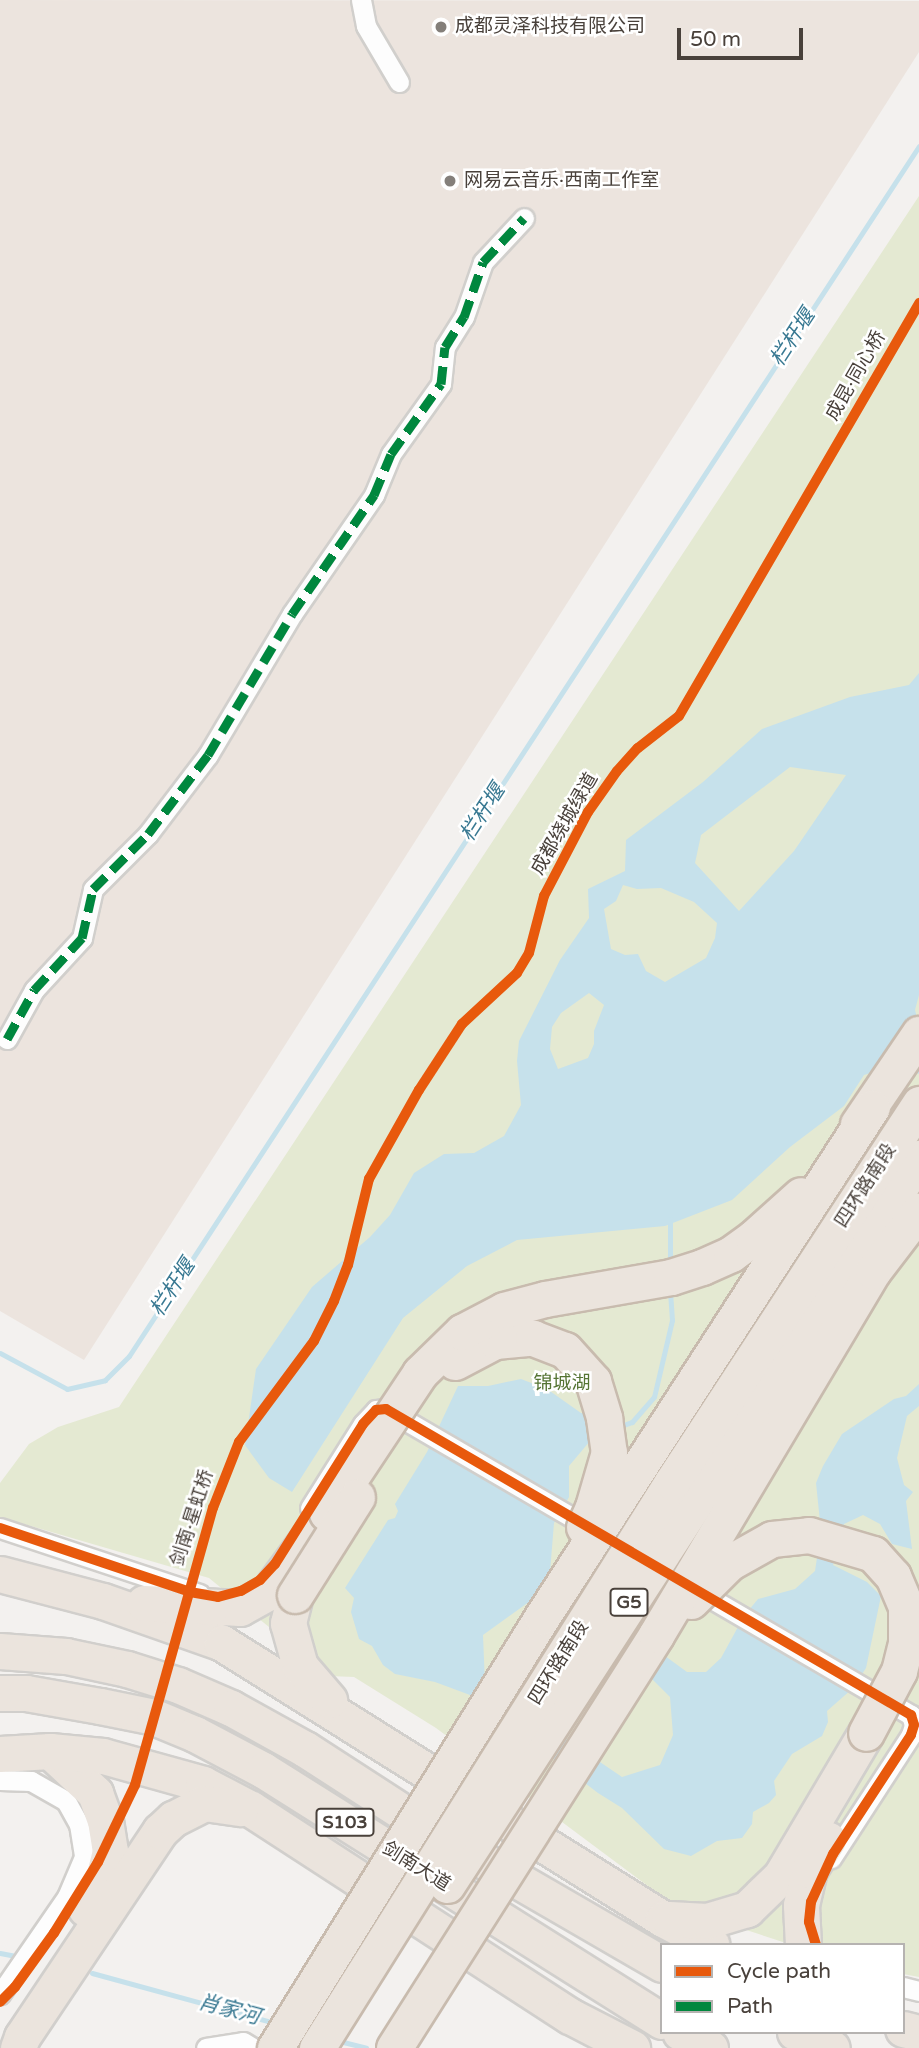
<!DOCTYPE html>
<meta charset="utf-8">
<style>
body{margin:0}
#map{position:relative;width:919px;height:2048px;overflow:hidden;background:#f3f1ef;font-family:"Varela Round","Noto Sans SC",sans-serif}
div>[style]{position:absolute}
[style*='--x']{left:calc(var(--x)*1px);top:calc(var(--y)*1px);width:calc(var(--w)*1px);rotate:calc(var(--a)*1deg)}
.commercial>*{inset:0;background:#ece4de}
.green>*{inset:0;background:#e4e9d2}
.water>*{inset:0;background:#c6e1eb}
.stream>*{height:5px;margin:-2.5px;padding:0 2.5px;transform-origin:2.5px;border-radius:2.5px;background:#c6e1eb}
.roads{filter:drop-shadow(2px 0 #d1cfcc) drop-shadow(-2px 0 #d1cfcc) drop-shadow(0 2px #d1cfcc) drop-shadow(0 -2px #d1cfcc)}
.street>*{height:19px;margin:-9.5px;padding:0 9.5px;transform-origin:9.5px;border-radius:9.5px;background:#fdfdfd}
.highway>*{height:35px;margin:-17.5px;padding:0 17.5px;transform-origin:17.5px;border-radius:17.5px;background:#ebe4dd}
.bridges{filter:drop-shadow(2px 0 #c8bbae) drop-shadow(-2px 0 #c8bbae) drop-shadow(0 2px #c8bbae) drop-shadow(0 -2px #c8bbae)}
.highway-bridge>*{height:35px;margin:-17.5px;padding:0 17.5px;transform-origin:17.5px;border-radius:17.5px;background:#ebe4dd}
.quiet>*{height:9px;margin-top:-4.5px;transform-origin:0;background:repeating-linear-gradient(90deg,#00873e 0 18px,transparent 0 27px)}
.cycleway>*{height:10px;margin:-5px;padding:0 5px;transform-origin:5px;border-radius:5px;background:#e8590c}
.dots>*{width:19px;height:19px;translate:-50% -50%;box-sizing:border-box;border:4px solid #fff;border-radius:50%}
span{translate:-50% -50%;white-space:nowrap;text-align:center;line-height:1.15;-webkit-text-stroke:5px #fff;paint-order:stroke}
.shield-label span{padding:2px 5px;background:#fff;border:2px solid;border-radius:5px;-webkit-text-stroke-width:0}
.shield-label{font-size:18px;color:#49413b;font-weight:700}
.poi-label{font-size:19px;color:#49413b}
.left{translate:0 -50%;text-align:left}
.street-label{font-size:19px;color:#49413b}
.park-label{font-size:19px;color:#557434}
.water-label{font-size:21px;color:#397992;font-style:italic}
.legend{position:absolute;left:660px;top:1943px;width:245px;height:91px;box-sizing:border-box;background:#fff;border:2px solid #b6b3b1;margin:0;padding:9px 12px;list-style:none;font-size:21px;color:#49413b}
.legend li{display:flex;align-items:center;gap:14px;height:35px}
.legend b{width:35px;border:2px solid #b6b3b1}
.scale{position:absolute;left:677px;top:28px;width:126px;height:32px;box-sizing:border-box;border:4px solid #49413b;border-top:0;padding-left:9px;font-size:21px;line-height:24px;white-space:nowrap;color:#49413b;-webkit-text-stroke:5px #fff;paint-order:stroke}
</style>
<div id="map">
<div class="commercial">
<i style="clip-path:polygon(0 0,919px 1px,919px 52px,84px 1360px,0 1311px)"></i>
</div>
<div class="green">
<i style="clip-path:polygon(919px 196px,919px 1977px,903px 1974px,903px 1945px,792px 1945px,676px 1907px,436px 1728px,354px 1677px,329px 1676px,209px 1578px,0 1517px,0 1483px,29px 1444px,58px 1427px,119px 1407px)"></i>
</div>
<div class="water">
<i style="clip-path:polygon(evenodd,919px 673px,919px 995px,915px 1010px,919px 1025px,919px 1074px,898px 1064px,864px 1075px,844px 1106px,790px 1147px,732px 1200px,665px 1226px,517px 1240px,467px 1266px,403px 1318px,292px 1492px,269px 1478px,245px 1445px,256px 1369px,312px 1287px,370px 1237px,390px 1215px,414px 1173px,444px 1154px,474px 1153px,504px 1136px,521px 1105px,517px 1061px,519px 1041px,560px 960px,589px 918px,588px 889px,625px 871px,626px 840px,703px 782px,762px 729px,850px 697px,909px 685px,919px 673px,790px 767px,846px 775px,794px 851px,739px 911px,695px 863px,701px 835px,790px 767px,919px 673px,623px 885px,637px 889px,661px 888px,694px 902px,717px 923px,715px 938px,706px 958px,665px 982px,646px 971px,638px 954px,625px 955px,611px 949px,604px 909px,616px 901px,623px 885px,919px 673px,589px 993px,604px 1005px,594px 1031px,594px 1044px,588px 1058px,558px 1069px,550px 1049px,552px 1027px,561px 1013px,589px 993px)"></i>
<i style="clip-path:polygon(evenodd,521px 1379px,547px 1389px,581px 1413px,602px 1415px,590px 1441px,569px 1466px,569px 1497px,554px 1523px,550px 1572px,687px 1672px,706px 1672px,721px 1658px,744px 1616px,758px 1599px,795px 1589px,815px 1571px,821px 1531px,816px 1483px,823px 1466px,842px 1434px,894px 1399px,906px 1396px,919px 1384px,919px 1406px,907px 1416px,897px 1458px,904px 1485px,913px 1492px,906px 1501px,912px 1549px,892px 1544px,880px 1524px,863px 1515px,844px 1524px,833px 1565px,867px 1582px,881px 1596px,866px 1668px,852px 1689px,827px 1711px,828px 1722px,822px 1736px,792px 1754px,774px 1781px,776px 1795px,769px 1803px,753px 1812px,752px 1824px,742px 1838px,717px 1841px,691px 1856px,664px 1849px,622px 1808px,598px 1793px,470px 1695px,435px 1682px,395px 1674px,383px 1665px,372px 1646px,359px 1639px,351px 1612px,354px 1598px,345px 1588px,388px 1520px,395px 1518px,398px 1511px,395px 1504px,427px 1452px,458px 1386px,488px 1386px,521px 1379px,533px 1599px,633px 1660px,670px 1697px,673px 1735px,660px 1765px,622px 1777px,485px 1684px,483px 1635px,533px 1599px)"></i>
</div>
<div class="stream">
<i style="--x:670;--y:1219;--w:46;--a:90"></i>
<i style="--x:0;--y:1353;--w:76;--a:28.2"></i>
<i style="--x:67;--y:1389;--w:39;--a:-13"></i>
<i style="--x:105;--y:1380;--w:34;--a:-45"></i>
<i style="--x:129;--y:1356;--w:1445;--a:-56.86"></i>
<i style="--x:618;--y:1427;--w:15;--a:-20"></i>
<i style="--x:632;--y:1422;--w:33;--a:-49"></i>
<i style="--x:654;--y:1397;--w:79;--a:-76.8"></i>
<i style="--x:672;--y:1320;--w:31;--a:-94"></i>
<i style="--x:0;--y:1953;--w:16;--a:11"></i>
<i style="--x:92;--y:1973;--w:190;--a:15.3"></i>
<i style="--x:335;--y:2040;--w:32;--a:14"></i>
</div>
<div class="roads">
<div class="street">
<i style="--x:361;--y:0;--w:26;--a:79"></i>
<i style="--x:366;--y:26;--w:65;--a:59.5"></i>
<i style="--x:7;--y:1039;--w:56;--a:-61.1"></i>
<i style="--x:34;--y:990;--w:71;--a:-47.3"></i>
<i style="--x:82;--y:938;--w:50;--a:-77.3"></i>
<i style="--x:93;--y:889;--w:78;--a:-45"></i>
<i style="--x:148;--y:834;--w:99;--a:-52.8"></i>
<i style="--x:208;--y:755;--w:164;--a:-59.2"></i>
<i style="--x:292;--y:614;--w:145;--a:-55.4"></i>
<i style="--x:374;--y:495;--w:44;--a:-67.5"></i>
<i style="--x:391;--y:454;--w:86;--a:-54.5"></i>
<i style="--x:441;--y:384;--w:37;--a:-84"></i>
<i style="--x:445;--y:347;--w:36;--a:-58"></i>
<i style="--x:464;--y:317;--w:58;--a:-70.9"></i>
<i style="--x:483;--y:262;--w:60;--a:-47"></i>
<i style="--x:310;--y:1508;--w:99;--a:-57.8"></i>
<i style="--x:363;--y:1424;--w:19;--a:-47"></i>
<i style="--x:376;--y:1410;--w:10;--a:-6"></i>
<i style="--x:386;--y:1409;--w:608;--a:30.24"></i>
<i style="--x:911;--y:1715;--w:10;--a:73"></i>
<i style="--x:914;--y:1725;--w:10;--a:107"></i>
<i style="--x:911;--y:1735;--w:147;--a:123"></i>
<i style="--x:0;--y:1528;--w:210;--a:18.3"></i>
<i style="--x:0;--y:1780;--w:31;--a:2"></i>
<i style="--x:31;--y:1781;--w:40;--a:29.7"></i>
<i style="--x:66;--y:1801;--w:26;--a:61"></i>
<i style="--x:79;--y:1824;--w:33;--a:81"></i>
<i style="--x:84;--y:1857;--w:43;--a:113"></i>
<i style="--x:67;--y:1897;--w:118;--a:124.6"></i>
<i style="--x:903;--y:1987;--w:16;--a:14"></i>
<i style="--x:206;--y:2048;--w:37;--a:-9"></i>
<i style="--x:243;--y:2042;--w:12;--a:31"></i>
</div>
<div class="highway">
<i style="--x:0;--y:1574;--w:106;--a:14.7"></i>
<i style="--x:103;--y:1601;--w:126;--a:19.4"></i>
<i style="--x:222;--y:1643;--w:520;--a:32.04"></i>
<i style="--x:663;--y:1919;--w:55;--a:28"></i>
<i style="--x:295;--y:1595;--w:29;--a:104"></i>
<i style="--x:288;--y:1623;--w:45;--a:74.4"></i>
<i style="--x:300;--y:1666;--w:45;--a:49.5"></i>
<i style="--x:144;--y:1603;--w:96;--a:3"></i>
<i style="--x:240;--y:1608;--w:33;--a:-29"></i>
<i style="--x:269;--y:1592;--w:98;--a:-53.7"></i>
<i style="--x:0;--y:1651;--w:66;--a:4.3"></i>
<i style="--x:66;--y:1656;--w:62;--a:12"></i>
<i style="--x:127;--y:1669;--w:53;--a:17.4"></i>
<i style="--x:178;--y:1685;--w:58;--a:23.5"></i>
<i style="--x:231;--y:1708;--w:85;--a:29"></i>
<i style="--x:305;--y:1749;--w:142;--a:32.9"></i>
<i style="--x:424;--y:1826;--w:275;--a:30.1"></i>
<i style="--x:0;--y:1693;--w:26;--a:0"></i>
<i style="--x:26;--y:1693;--w:75;--a:10"></i>
<i style="--x:100;--y:1706;--w:55;--a:11.5"></i>
<i style="--x:154;--y:1717;--w:44;--a:22.5"></i>
<i style="--x:195;--y:1734;--w:77;--a:27.9"></i>
<i style="--x:263;--y:1770;--w:471;--a:32.2"></i>
<i style="--x:50;--y:1751;--w:62;--a:43"></i>
<i style="--x:95;--y:1793;--w:29;--a:70"></i>
<i style="--x:105;--y:1820;--w:31;--a:81"></i>
<i style="--x:110;--y:1851;--w:32;--a:104"></i>
<i style="--x:102;--y:1882;--w:31;--a:122"></i>
<i style="--x:0;--y:1754;--w:50;--a:-3.4"></i>
<i style="--x:50;--y:1751;--w:53;--a:5.4"></i>
<i style="--x:103;--y:1756;--w:104;--a:15.6"></i>
<i style="--x:203;--y:1784;--w:54;--a:27.5"></i>
<i style="--x:251;--y:1809;--w:380;--a:33"></i>
<i style="--x:570;--y:2016;--w:70;--a:27.3"></i>
<i style="--x:669;--y:1919;--w:38;--a:3"></i>
<i style="--x:707;--y:1921;--w:42;--a:-16.7"></i>
<i style="--x:747;--y:1909;--w:47;--a:-44.1"></i>
<i style="--x:781;--y:1876;--w:166;--a:-59.3"></i>
<i style="--x:803;--y:1945;--w:40;--a:-92.9"></i>
<i style="--x:801;--y:1905;--w:36;--a:-77"></i>
<i style="--x:809;--y:1870;--w:36;--a:-58"></i>
<i style="--x:903;--y:2029;--w:16;--a:14"></i>
<i style="--x:680;--y:2032;--w:34;--a:28"></i>
<i style="--x:795;--y:2032;--w:40;--a:23.4"></i>
<i style="--x:18;--y:2048;--w:12;--a:-70"></i>
<i style="--x:22;--y:2037;--w:248;--a:-56.2"></i>
<i style="--x:160;--y:1831;--w:18;--a:-43"></i>
<i style="--x:173;--y:1819;--w:35;--a:-27"></i>
<i style="--x:204;--y:1803;--w:37;--a:8"></i>
</div>
</div>
<div class="bridges">
<div class="highway-bridge">
<i style="--x:858;--y:1124;--w:109;--a:-55.9"></i>
<i style="--x:455;--y:1362;--w:45;--a:-27.7"></i>
<i style="--x:495;--y:1341;--w:38;--a:-5"></i>
<i style="--x:533;--y:1338;--w:34;--a:21"></i>
<i style="--x:565;--y:1350;--w:42;--a:47.9"></i>
<i style="--x:593;--y:1381;--w:39;--a:73"></i>
<i style="--x:604;--y:1418;--w:34;--a:82"></i>
<i style="--x:609;--y:1452;--w:57;--a:106.2"></i>
<i style="--x:593;--y:1507;--w:22;--a:114"></i>
<i style="--x:327;--y:1513;--w:168;--a:-56.4"></i>
<i style="--x:420;--y:1373;--w:59;--a:-44.3"></i>
<i style="--x:462;--y:1332;--w:47;--a:-27.6"></i>
<i style="--x:504;--y:1310;--w:42;--a:-15"></i>
<i style="--x:545;--y:1299;--w:128;--a:-9.9"></i>
<i style="--x:671;--y:1277;--w:33;--a:-18"></i>
<i style="--x:702;--y:1267;--w:32;--a:-24"></i>
<i style="--x:731;--y:1254;--w:27;--a:-36"></i>
<i style="--x:753;--y:1238;--w:64;--a:-41.9"></i>
<i style="--x:295;--y:1595;--w:116;--a:-57.7"></i>
<i style="--x:691;--y:1601;--w:54;--a:-45"></i>
<i style="--x:729;--y:1563;--w:49;--a:-29.2"></i>
<i style="--x:772;--y:1539;--w:37;--a:-6"></i>
<i style="--x:809;--y:1535;--w:67;--a:16.5"></i>
<i style="--x:873;--y:1554;--w:30;--a:48"></i>
<i style="--x:893;--y:1576;--w:33;--a:67"></i>
<i style="--x:906;--y:1606;--w:37;--a:90"></i>
<i style="--x:906;--y:1643;--w:29;--a:104"></i>
<i style="--x:899;--y:1671;--w:70;--a:118"></i>
<i style="--x:447;--y:1885;--w:867;--a:-57.01"></i>
<i style="--x:275;--y:2048;--w:507;--a:-58.22"></i>
<i style="--x:542;--y:1617;--w:607;--a:-57.09"></i>
<i style="--x:317;--y:2048;--w:668;--a:-57.9"></i>
<i style="--x:672;--y:1482;--w:452;--a:-56.8"></i>
<i style="--x:394;--y:2048;--w:489;--a:-57.6"></i>
<i style="--x:656;--y:1635;--w:424;--a:-59.2"></i>
<i style="--x:873;--y:1271;--w:76;--a:-52.5"></i>
</div>
</div>
<div class="quiet">
<i style="--x:7;--y:1039;--w:56;--a:-61.1"></i>
<i style="--x:34;--y:990;--w:71;--a:-47.3"></i>
<i style="--x:82;--y:938;--w:50;--a:-77.3"></i>
<i style="--x:93;--y:889;--w:78;--a:-45"></i>
<i style="--x:148;--y:834;--w:99;--a:-52.8"></i>
<i style="--x:208;--y:755;--w:164;--a:-59.2"></i>
<i style="--x:292;--y:614;--w:145;--a:-55.4"></i>
<i style="--x:374;--y:495;--w:44;--a:-67.5"></i>
<i style="--x:391;--y:454;--w:86;--a:-54.5"></i>
<i style="--x:441;--y:384;--w:37;--a:-84"></i>
<i style="--x:445;--y:347;--w:36;--a:-58"></i>
<i style="--x:464;--y:317;--w:58;--a:-70.9"></i>
<i style="--x:483;--y:262;--w:60;--a:-47"></i>
</div>
<div class="cycleway">
<i style="--x:0;--y:1528;--w:200;--a:18.6"></i>
<i style="--x:190;--y:1592;--w:28;--a:10"></i>
<i style="--x:218;--y:1597;--w:24;--a:-15"></i>
<i style="--x:241;--y:1591;--w:22;--a:-30"></i>
<i style="--x:260;--y:1580;--w:22;--a:-47"></i>
<i style="--x:275;--y:1564;--w:165;--a:-57.8"></i>
<i style="--x:363;--y:1424;--w:19;--a:-47"></i>
<i style="--x:376;--y:1410;--w:10;--a:-6"></i>
<i style="--x:386;--y:1409;--w:608;--a:30.24"></i>
<i style="--x:911;--y:1715;--w:10;--a:73"></i>
<i style="--x:914;--y:1725;--w:10;--a:107"></i>
<i style="--x:911;--y:1735;--w:142;--a:123.2"></i>
<i style="--x:833;--y:1854;--w:53;--a:114.6"></i>
<i style="--x:811;--y:1902;--w:20;--a:96"></i>
<i style="--x:809;--y:1922;--w:24;--a:73"></i>
<i style="--x:0;--y:2002;--w:21;--a:-45"></i>
<i style="--x:15;--y:1987;--w:67;--a:-54.2"></i>
<i style="--x:54;--y:1933;--w:84;--a:-58.2"></i>
<i style="--x:98;--y:1862;--w:85;--a:-64.3"></i>
<i style="--x:135;--y:1785;--w:288;--a:-74.3"></i>
<i style="--x:213;--y:1508;--w:71;--a:-68.5"></i>
<i style="--x:239;--y:1442;--w:126;--a:-53.4"></i>
<i style="--x:314;--y:1341;--w:45;--a:-63.4"></i>
<i style="--x:334;--y:1301;--w:39;--a:-69"></i>
<i style="--x:348;--y:1265;--w:89;--a:-76.3"></i>
<i style="--x:369;--y:1179;--w:102;--a:-60.7"></i>
<i style="--x:419;--y:1090;--w:79;--a:-56.9"></i>
<i style="--x:462;--y:1024;--w:75;--a:-42.8"></i>
<i style="--x:517;--y:973;--w:23;--a:-59"></i>
<i style="--x:529;--y:953;--w:59;--a:-75.3"></i>
<i style="--x:544;--y:896;--w:95;--a:-62.4"></i>
<i style="--x:588;--y:812;--w:50;--a:-54.7"></i>
<i style="--x:617;--y:771;--w:31;--a:-48"></i>
<i style="--x:638;--y:748;--w:52;--a:-38"></i>
<i style="--x:679;--y:716;--w:478;--a:-59.8"></i>
</div>
<div class="dots">
<i style="left:441px;top:27px;background:#847f7a"></i>
<i style="left:450px;top:181px;background:#847f7a"></i>
</div>
<div class="shield-label">
<span style="left:629px;top:1602px">G5</span>
<span style="left:345px;top:1822px">S103</span>
</div>
<div class="poi-label">
<span class="left" style="left:455px;top:27px">成都灵泽科技有限公司</span>
<span class="left" style="left:464px;top:181px">网易云音乐·西南工作室</span>
</div>
<div class="street-label">
<span style="left:856px;top:376px;rotate:-60deg">成昆·同心桥</span>
<span style="left:565px;top:824px;rotate:-60deg">成都绕城绿道</span>
<span style="left:866px;top:1186px;rotate:-57deg">四环路南段</span>
<span style="left:193px;top:1518px;rotate:-72deg">剑南·星虹桥</span>
<span style="left:559px;top:1663px;rotate:-58deg">四环路南段</span>
<span style="left:416px;top:1867px;rotate:32deg">剑南大道</span>
</div>
<div class="park-label">
<span style="left:562px;top:1384px">锦城湖</span>
</div>
<div class="water-label">
<span style="left:793px;top:338px;rotate:-57deg">栏杆堰</span>
<span style="left:483px;top:813px;rotate:-57deg">栏杆堰</span>
<span style="left:173px;top:1288px;rotate:-57deg">栏杆堰</span>
<span style="left:229px;top:2010px;rotate:15deg">肖家河</span>
</div>
<ul class="legend">
<li><b style="height:9px;background:#e8590c"></b>Cycle path</li>
<li><b style="height:9px;background:#00873e"></b>Path</li>
</ul>
<div class="scale">50 m</div>
</div>
